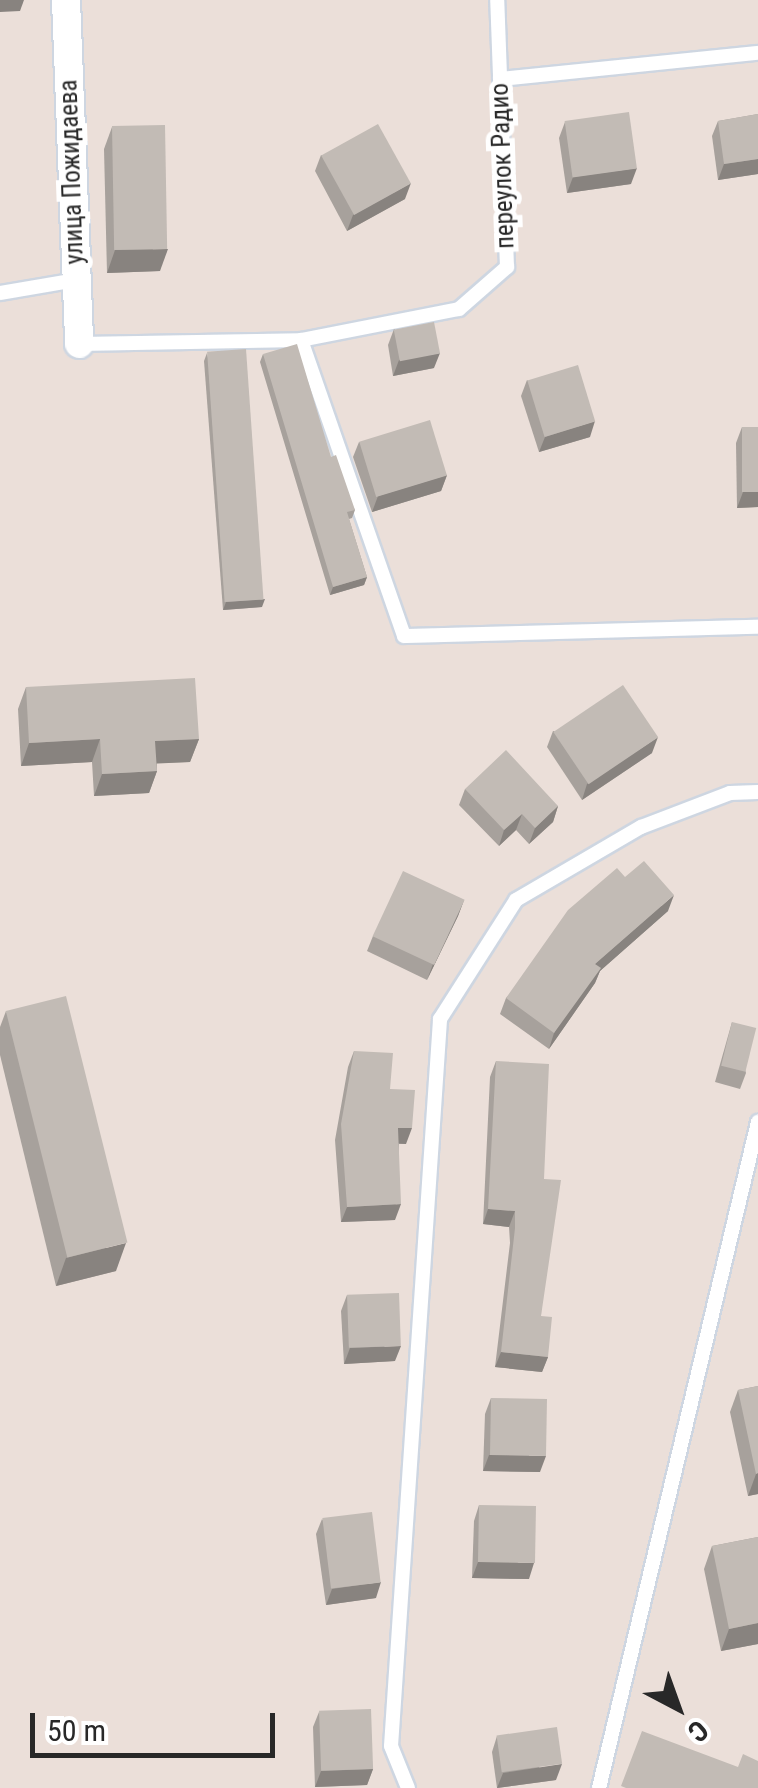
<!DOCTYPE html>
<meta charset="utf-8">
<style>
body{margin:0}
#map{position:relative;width:758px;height:1788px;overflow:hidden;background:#ebdfd9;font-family:"Roboto Condensed",sans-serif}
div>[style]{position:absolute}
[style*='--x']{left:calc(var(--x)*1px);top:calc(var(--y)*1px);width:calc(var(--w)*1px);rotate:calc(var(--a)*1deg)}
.roads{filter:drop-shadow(2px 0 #ced6e1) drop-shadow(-2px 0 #ced6e1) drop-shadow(0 2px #ced6e1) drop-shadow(0 -2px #ced6e1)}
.service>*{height:14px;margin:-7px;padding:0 7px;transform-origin:7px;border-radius:7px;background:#fff}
.minor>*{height:28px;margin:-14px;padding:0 14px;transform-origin:14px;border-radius:14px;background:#fff}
.wall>*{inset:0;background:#a7a19c}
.shaded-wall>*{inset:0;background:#88837f}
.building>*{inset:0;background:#c2bbb5;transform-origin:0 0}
span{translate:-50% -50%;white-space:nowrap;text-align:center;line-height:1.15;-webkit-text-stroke:10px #fff;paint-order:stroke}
.street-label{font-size:25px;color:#282828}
.north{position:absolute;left:628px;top:1658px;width:100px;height:100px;-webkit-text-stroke:8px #fff;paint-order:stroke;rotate:139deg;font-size:28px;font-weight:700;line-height:40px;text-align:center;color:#282828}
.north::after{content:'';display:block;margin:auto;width:35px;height:45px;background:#282828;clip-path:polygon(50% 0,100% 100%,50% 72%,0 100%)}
.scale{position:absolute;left:30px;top:1713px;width:245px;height:45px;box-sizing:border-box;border:5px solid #282828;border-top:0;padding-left:12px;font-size:30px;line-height:35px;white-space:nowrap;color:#282828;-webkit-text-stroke:8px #fff;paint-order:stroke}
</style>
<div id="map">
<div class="roads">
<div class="service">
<i style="--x:500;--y:79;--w:259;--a:-5.8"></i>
<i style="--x:0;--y:293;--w:77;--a:-9.7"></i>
<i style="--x:301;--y:340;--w:313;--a:70.8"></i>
<i style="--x:404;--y:636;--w:354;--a:-1.5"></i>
<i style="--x:79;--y:344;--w:222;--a:-1"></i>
<i style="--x:301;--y:340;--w:161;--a:-11.1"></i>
<i style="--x:459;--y:309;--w:64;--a:-41.2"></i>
<i style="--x:507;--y:267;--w:267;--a:-92.1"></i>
<i style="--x:408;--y:1788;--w:45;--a:-112"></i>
<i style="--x:391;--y:1746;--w:729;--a:-86.14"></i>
<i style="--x:440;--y:1019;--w:141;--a:-57.4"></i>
<i style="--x:516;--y:900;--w:145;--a:-30.3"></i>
<i style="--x:641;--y:827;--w:95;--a:-20.9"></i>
<i style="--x:730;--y:793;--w:28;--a:-2"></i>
<i style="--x:599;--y:1788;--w:685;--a:-76.57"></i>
</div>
<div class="minor">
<i style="--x:66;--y:0;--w:344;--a:87.8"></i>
</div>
</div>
<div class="wall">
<i style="clip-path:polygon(758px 114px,758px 174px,718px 180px,712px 136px,718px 121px)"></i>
<i style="clip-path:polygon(565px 122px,631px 184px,567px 193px,559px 138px)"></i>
<i style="clip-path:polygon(112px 127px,160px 271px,107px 273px,104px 149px)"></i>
<i style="clip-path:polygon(321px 155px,405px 199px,347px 231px,315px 171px)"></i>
<i style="clip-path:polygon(394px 329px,434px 368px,393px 376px,388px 345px)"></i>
<i style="clip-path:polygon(207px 353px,262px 607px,223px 610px,204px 361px)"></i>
<i style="clip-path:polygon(263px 354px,355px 510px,352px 518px,349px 519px,367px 577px,364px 585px,330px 595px,260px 362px)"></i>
<i style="clip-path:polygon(527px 380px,590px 437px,539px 452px,521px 396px)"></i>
<i style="clip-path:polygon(742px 427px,758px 507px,737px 508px,736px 443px)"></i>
<i style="clip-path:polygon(359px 442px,447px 475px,441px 491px,372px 512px,353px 457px)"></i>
<i style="clip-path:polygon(26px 687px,199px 739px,190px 762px,157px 763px,157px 771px,149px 793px,94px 796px,92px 762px,21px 766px,18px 709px)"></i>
<i style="clip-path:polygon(553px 731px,652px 753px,582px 800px,547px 747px)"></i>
<i style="clip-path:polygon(465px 789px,558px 806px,553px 822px,529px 844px,516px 830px,499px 846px,459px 805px)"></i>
<i style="clip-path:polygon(625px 877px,668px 911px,600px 971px,595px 983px,549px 1049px,500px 1014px,506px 998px)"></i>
<i style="clip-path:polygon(464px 900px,458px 916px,427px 980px,367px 951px,373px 936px)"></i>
<i style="clip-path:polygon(6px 1011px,116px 1271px,56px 1286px,0 1055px,0 1027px)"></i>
<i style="clip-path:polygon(732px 1022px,746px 1073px,740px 1089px,715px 1082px)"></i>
<i style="clip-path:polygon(354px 1051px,406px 1144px,399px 1144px,395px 1220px,341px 1222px,335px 1140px,348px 1067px)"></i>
<i style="clip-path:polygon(496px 1061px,544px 1179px,541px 1316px,548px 1357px,542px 1372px,495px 1367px,510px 1243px,509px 1227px,483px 1224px,490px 1077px)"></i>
<i style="clip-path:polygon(347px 1295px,395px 1361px,344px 1364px,341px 1311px)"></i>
<i style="clip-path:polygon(758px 1386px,758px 1494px,748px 1496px,730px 1412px,738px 1390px)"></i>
<i style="clip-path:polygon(491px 1398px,540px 1472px,483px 1471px,485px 1414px)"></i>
<i style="clip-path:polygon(479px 1505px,529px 1579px,472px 1578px,474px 1521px)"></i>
<i style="clip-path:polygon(322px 1519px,376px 1598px,326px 1605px,316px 1534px)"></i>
<i style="clip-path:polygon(758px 1537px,758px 1644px,721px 1651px,704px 1569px,712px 1546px)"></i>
<i style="clip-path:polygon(319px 1712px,373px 1769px,367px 1785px,315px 1787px,313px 1727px)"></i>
<i style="clip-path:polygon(497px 1736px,556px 1780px,497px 1788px,492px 1752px)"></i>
</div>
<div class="shaded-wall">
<i style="clip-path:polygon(0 0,24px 0,20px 11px,0 12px)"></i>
<i style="clip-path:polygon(758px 159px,758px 174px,718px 180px,724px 164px)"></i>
<i style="clip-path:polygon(637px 168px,631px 184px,567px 193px,573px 177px)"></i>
<i style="clip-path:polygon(411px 183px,405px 199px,347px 231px,353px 215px)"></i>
<i style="clip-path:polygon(168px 249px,160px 271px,107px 273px,115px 250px)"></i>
<i style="clip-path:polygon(440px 353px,434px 368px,393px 376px,399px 360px)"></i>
<i style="clip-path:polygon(595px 421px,590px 437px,539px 452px,545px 437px)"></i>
<i style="clip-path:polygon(447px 475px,441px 491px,372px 512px,378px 496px)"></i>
<i style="clip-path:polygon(758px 491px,758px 507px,737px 508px,743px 492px)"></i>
<i style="clip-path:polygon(367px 577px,364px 585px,330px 595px,333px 587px)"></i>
<i style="clip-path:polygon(265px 599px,262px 607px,223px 610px,226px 602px)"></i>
<i style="clip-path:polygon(658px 737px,652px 753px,582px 800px,587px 784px)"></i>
<i style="clip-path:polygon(100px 739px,92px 762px,21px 766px,29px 743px)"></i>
<i style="clip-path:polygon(199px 739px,190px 762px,147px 764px,155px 741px)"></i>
<i style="clip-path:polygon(157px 771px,149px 793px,94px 796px,102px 774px)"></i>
<i style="clip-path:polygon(558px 806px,553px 822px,529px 844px,535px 828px)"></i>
<i style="clip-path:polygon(522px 814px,516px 830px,499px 846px,504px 830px)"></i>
<i style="clip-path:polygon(674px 895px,668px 911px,600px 971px,595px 983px,549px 1049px,554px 1033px,595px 964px)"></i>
<i style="clip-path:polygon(464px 900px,458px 916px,427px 980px,433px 964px)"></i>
<i style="clip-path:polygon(398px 1128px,412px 1128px,406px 1144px,393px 1143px)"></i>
<i style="clip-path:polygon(401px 1204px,395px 1220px,341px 1222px,347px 1207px)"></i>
<i style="clip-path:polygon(488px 1209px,515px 1211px,509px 1227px,483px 1224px)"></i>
<i style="clip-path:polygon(126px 1243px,116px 1271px,56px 1286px,66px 1258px)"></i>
<i style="clip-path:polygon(401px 1346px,395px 1361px,344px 1364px,350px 1348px)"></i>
<i style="clip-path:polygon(501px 1352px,548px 1357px,542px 1372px,495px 1367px)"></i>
<i style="clip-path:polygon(489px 1455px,546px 1456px,540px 1472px,483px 1471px)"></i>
<i style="clip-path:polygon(758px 1473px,758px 1494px,748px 1496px,756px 1474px)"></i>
<i style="clip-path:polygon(478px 1562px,534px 1563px,529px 1579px,472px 1578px)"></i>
<i style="clip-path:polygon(381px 1582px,376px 1598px,326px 1605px,332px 1589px)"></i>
<i style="clip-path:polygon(758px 1623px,758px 1644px,721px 1651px,729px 1629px)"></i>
<i style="clip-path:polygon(562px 1764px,556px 1780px,497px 1788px,503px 1773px)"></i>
<i style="clip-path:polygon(373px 1769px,367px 1785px,315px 1787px,321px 1771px)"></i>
</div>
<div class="building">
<i style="left:629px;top:112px;width:57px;height:65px;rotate:82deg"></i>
<i style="clip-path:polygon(758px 114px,758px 159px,724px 164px,718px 121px)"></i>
<i style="left:378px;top:124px;width:68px;height:65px;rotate:61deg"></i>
<i style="left:165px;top:125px;width:124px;height:53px;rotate:89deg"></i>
<i style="left:434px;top:322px;width:32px;height:41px;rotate:79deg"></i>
<i style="clip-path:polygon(297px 344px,331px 457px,336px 455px,355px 510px,347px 512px,367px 577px,333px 587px,263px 354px)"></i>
<i style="left:246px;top:349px;width:251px;height:39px;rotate:86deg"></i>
<i style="left:578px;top:365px;width:59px;height:53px;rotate:73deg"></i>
<i style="left:430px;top:420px;width:58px;height:74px;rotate:73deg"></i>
<i style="left:742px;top:427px;width:16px;height:65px"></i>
<i style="clip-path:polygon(195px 678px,199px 739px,155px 741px,157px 771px,102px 774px,100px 739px,29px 743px,26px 687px)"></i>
<i style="left:623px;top:685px;width:63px;height:84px;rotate:56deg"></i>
<i style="clip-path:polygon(506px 750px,558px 806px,535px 828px,522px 814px,504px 830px,465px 789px)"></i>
<i style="clip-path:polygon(644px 861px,674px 895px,595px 964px,601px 968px,554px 1033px,506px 998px,568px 910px,617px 868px,625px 877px)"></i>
<i style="left:403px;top:871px;width:68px;height:72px;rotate:25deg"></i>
<i style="left:66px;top:996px;width:254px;height:62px;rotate:76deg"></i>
<i style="left:732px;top:1022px;width:25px;height:45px;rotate:14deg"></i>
<i style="clip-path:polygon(354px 1051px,393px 1053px,390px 1089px,415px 1090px,412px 1128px,398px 1128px,401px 1204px,347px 1207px,341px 1124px)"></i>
<i style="clip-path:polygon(496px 1061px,549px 1064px,544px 1179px,561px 1180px,541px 1316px,552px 1317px,548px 1357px,501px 1352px,515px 1228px,515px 1211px,488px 1209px)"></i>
<i style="left:399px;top:1293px;width:53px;height:52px;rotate:88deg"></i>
<i style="clip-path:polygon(758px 1386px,758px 1473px,756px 1474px,738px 1390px)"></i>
<i style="left:491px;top:1398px;width:56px;height:57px;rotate:1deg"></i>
<i style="left:479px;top:1505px;width:57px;height:57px;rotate:1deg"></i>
<i style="left:372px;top:1512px;width:71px;height:50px;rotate:83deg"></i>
<i style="clip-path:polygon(758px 1537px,758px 1623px,729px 1629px,712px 1546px)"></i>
<i style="left:371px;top:1709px;width:60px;height:52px;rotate:88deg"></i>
<i style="left:557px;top:1727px;width:37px;height:61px;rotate:82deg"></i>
<i style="clip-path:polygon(642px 1731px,738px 1767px,743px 1754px,758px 1761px,758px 1788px,626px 1788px,621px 1786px)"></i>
</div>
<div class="street-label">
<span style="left:503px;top:166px;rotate:-92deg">переулок Радио</span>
<span style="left:72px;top:172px;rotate:-92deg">улица Пожидаева</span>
</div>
<div class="north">С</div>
<div class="scale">50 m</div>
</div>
